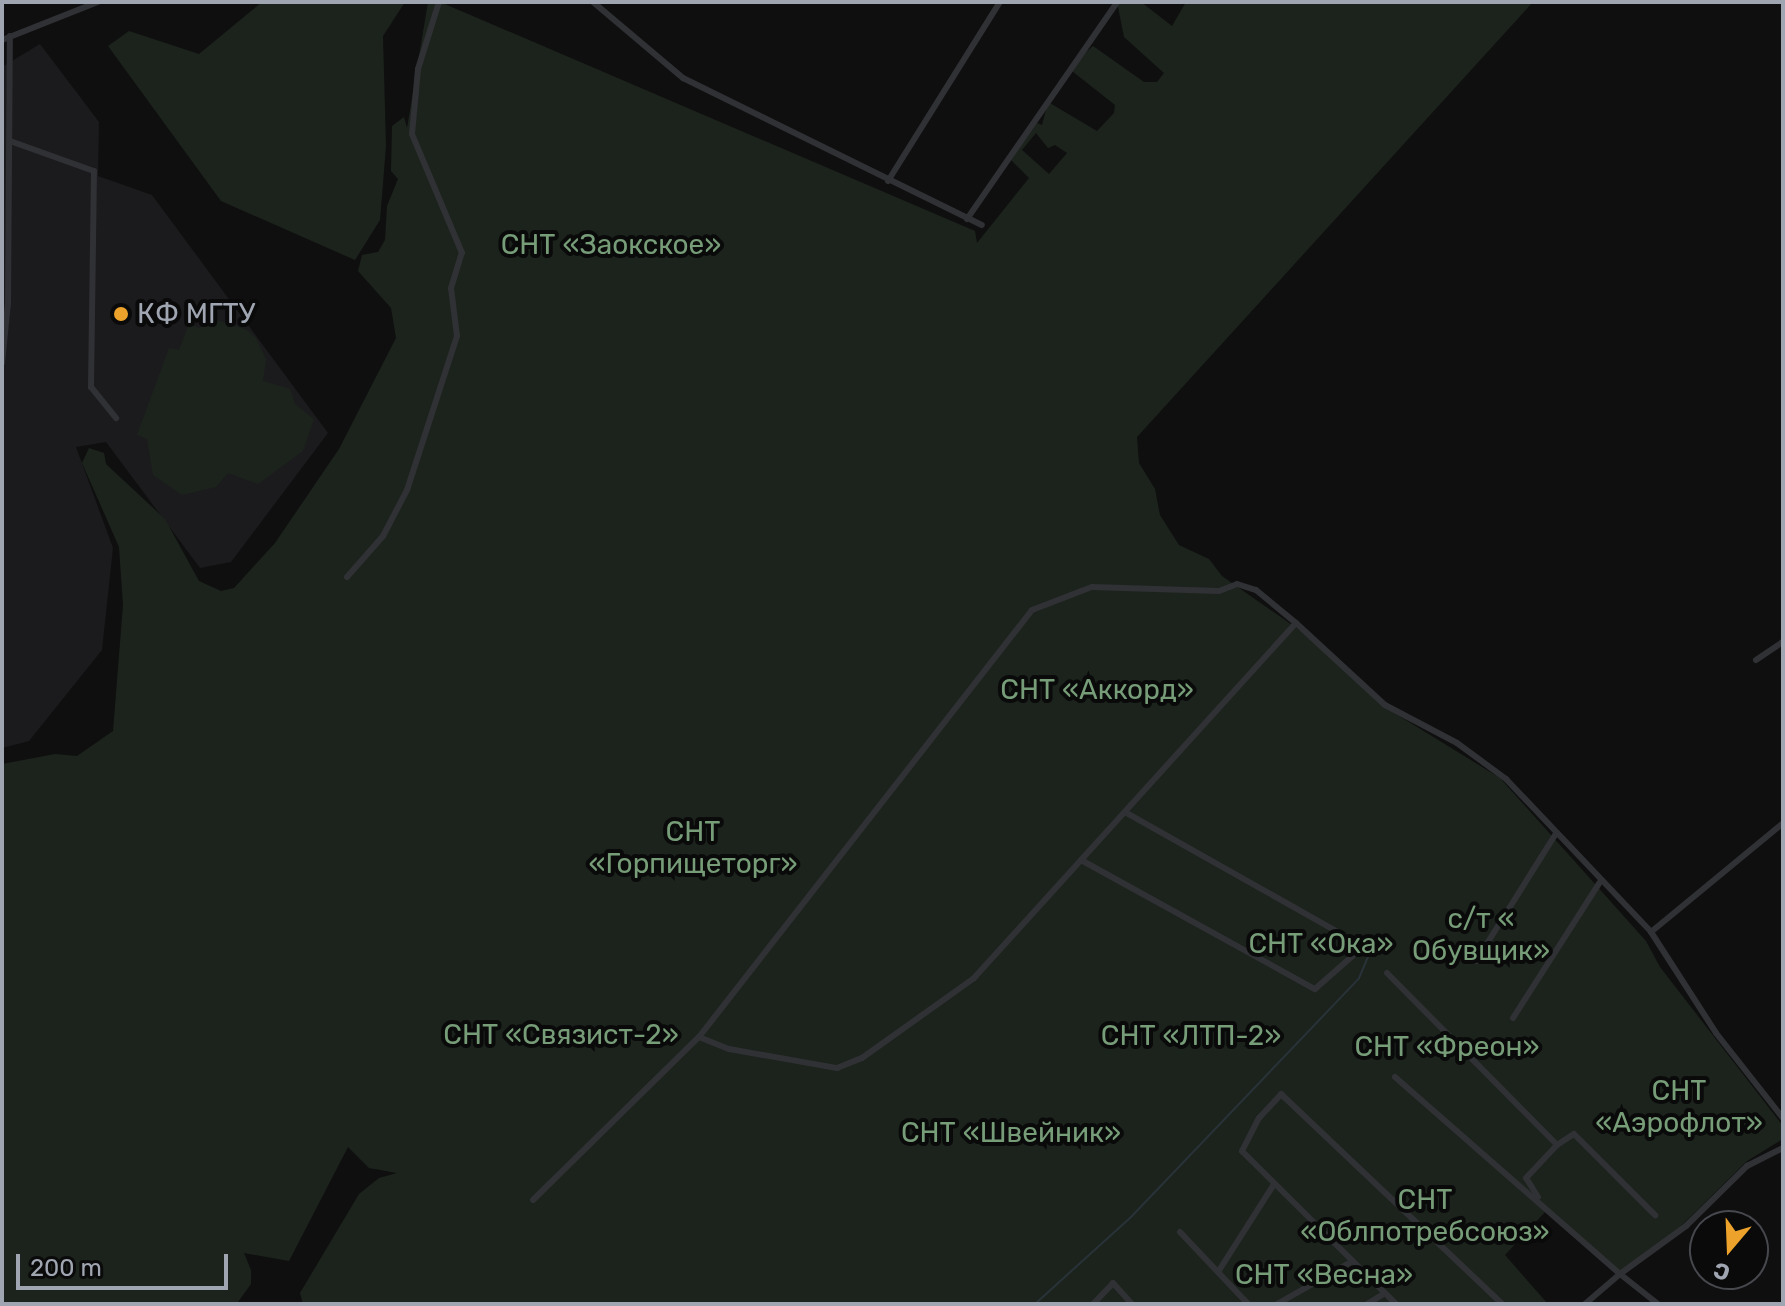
<!DOCTYPE html>
<meta charset="utf-8">
<style>
body{margin:0}
#map{position:relative;width:1785px;height:1306px;overflow:hidden;background:#0f0f10;font-family:Rubik,sans-serif}
div>[style]{position:absolute}
[style*='--x']{left:calc(var(--x)*1px);top:calc(var(--y)*1px);width:calc(var(--w)*1px);rotate:calc(var(--a)*1deg)}
.built>*{inset:0;background:#1b1b1d}
.green>*{inset:0;background:#1c231c}
.stream>*{height:2px;margin:-1px;padding:0 1px;transform-origin:1px;border-radius:1px;background:#293238}
.minor>*{height:6px;margin:-3px;padding:0 3px;transform-origin:3px;border-radius:3px;background:#303135}
.dots>*{width:22px;height:22px;translate:-50% -50%;box-sizing:border-box;border:4px solid #0a0a0b;border-radius:50%}
span{translate:-50% -50%;white-space:nowrap;text-align:center;line-height:1.15;-webkit-text-stroke:8px #0a0a0b;paint-order:stroke}
.park-label{font-size:28px;color:#779c78}
.poi-label{font-size:28px;color:#a0a6b1}
.left{translate:0 -50%;text-align:left}
.frame{position:absolute;inset:0;border:4px solid #a0a6b1;pointer-events:none}
.north{position:absolute;left:1689px;top:1210px;width:80px;height:80px;box-sizing:border-box;background:#0a0a0b;border:2px solid #46484d;border-radius:50%;rotate:199deg;font-size:22px;font-weight:700;line-height:32px;text-align:center;color:#a0a6b1}
.north::after{content:'';display:block;margin:auto;width:28px;height:36px;background:#eda32b;clip-path:polygon(50% 0,100% 100%,50% 72%,0 100%)}
.scale{position:absolute;left:16px;top:1254px;width:212px;height:36px;box-sizing:border-box;border:4px solid #a0a6b1;border-top:0;padding-left:10px;font-size:24px;line-height:28px;white-space:nowrap;color:#a0a6b1;-webkit-text-stroke:6px #0a0a0b;paint-order:stroke}
</style>
<div id="map">
<div class="built">
<i style="clip-path:polygon(40px 44px,99px 122px,98px 176px,152px 195px,328px 433px,231px 562px,200px 568px,106px 442px,76px 447px,113px 548px,102px 650px,29px 741px,2px 748px,2px 67px)"></i>
</div>
<div class="green">
<i style="clip-path:polygon(262px 2px,405px 2px,383px 36px,386px 146px,380px 220px,355px 260px,221px 201px,108px 46px,129px 31px,199px 54px)"></i>
<i style="clip-path:polygon(evenodd,428px 2px,440px 2px,975px 231px,977px 243px,1029px 178px,1010px 159px,1037px 123px,1042px 125px,1048px 102px,1097px 131px,1114px 113px,1115px 105px,1072px 71px,1086px 52px,1093px 46px,1144px 82px,1157px 82px,1164px 73px,1124px 37px,1117px 2px,1141px 2px,1172px 26px,1186px 2px,1533px 2px,1137px 437px,1139px 463px,1155px 489px,1160px 515px,1179px 545px,1209px 559px,1222px 576px,1315px 641px,1383px 706px,1500px 778px,1646px 941px,1660px 967px,1783px 1126px,1783px 1139px,1747px 1161px,1680px 1227px,1621px 1274px,1546px 1211px,1505px 1255px,1548px 1304px,303px 1304px,300px 1293px,359px 1194px,379px 1178px,397px 1173px,369px 1168px,348px 1147px,289px 1261px,244px 1253px,251px 1270px,251px 1284px,238px 1302px,244px 1304px,2px 1304px,2px 764px,55px 754px,77px 756px,113px 731px,123px 605px,119px 547px,82px 463px,89px 448px,104px 453px,106px 464px,165px 519px,199px 581px,221px 591px,234px 588px,275px 543px,339px 449px,396px 338px,391px 308px,358px 271px,362px 255px,378px 252px,385px 240px,387px 206px,398px 179px,391px 171px,392px 126px,404px 117px,407px 128px,428px 2px,1036px 133px,1048px 148px,1055px 145px,1067px 153px,1049px 174px,1022px 150px,1036px 133px)"></i>
<i style="clip-path:polygon(217px 320px,247px 330px,256px 338px,266px 359px,263px 381px,290px 389px,295px 404px,314px 419px,303px 451px,258px 484px,228px 473px,216px 487px,182px 495px,153px 475px,147px 439px,137px 435px,169px 348px,179px 350px,189px 324px,199px 328px)"></i>
</div>
<div class="stream">
<i style="--x:1035;--y:1304;--w:130;--a:-42.2"></i>
<i style="--x:1131;--y:1217;--w:330;--a:-46.3"></i>
<i style="--x:1359;--y:978;--w:39;--a:-67"></i>
</div>
<div class="minor">
<i style="--x:593;--y:2;--w:118;--a:40.2"></i>
<i style="--x:683;--y:78;--w:333;--a:26.2"></i>
<i style="--x:2;--y:40;--w:103;--a:-21.6"></i>
<i style="--x:10;--y:141;--w:89;--a:19.7"></i>
<i style="--x:94;--y:171;--w:216;--a:90.8"></i>
<i style="--x:91;--y:387;--w:40;--a:51"></i>
<i style="--x:888;--y:181;--w:211;--a:-58"></i>
<i style="--x:967;--y:219;--w:264;--a:-55.3"></i>
<i style="--x:2;--y:363;--w:60;--a:-84.3"></i>
<i style="--x:8;--y:303;--w:267;--a:-89.6"></i>
<i style="--x:347;--y:577;--w:55;--a:-48.7"></i>
<i style="--x:383;--y:536;--w:52;--a:-62.4"></i>
<i style="--x:407;--y:490;--w:162;--a:-72"></i>
<i style="--x:457;--y:336;--w:48;--a:-97.1"></i>
<i style="--x:451;--y:288;--w:37;--a:-73"></i>
<i style="--x:462;--y:253;--w:129;--a:-112.8"></i>
<i style="--x:412;--y:134;--w:65;--a:-84.7"></i>
<i style="--x:418;--y:69;--w:70;--a:-72.6"></i>
<i style="--x:1756;--y:660;--w:32;--a:-34"></i>
<i style="--x:1081;--y:860;--w:267;--a:28.9"></i>
<i style="--x:1315;--y:989;--w:56;--a:-41.4"></i>
<i style="--x:1357;--y:952;--w:13;--a:-113"></i>
<i style="--x:1352;--y:940;--w:261;--a:-150.6"></i>
<i style="--x:1651;--y:932;--w:171;--a:-39.5"></i>
<i style="--x:1476;--y:961;--w:149;--a:-57.9"></i>
<i style="--x:1387;--y:973;--w:242;--a:45.3"></i>
<i style="--x:1513;--y:1018;--w:161;--a:-57.4"></i>
<i style="--x:699;--y:1037;--w:32;--a:22"></i>
<i style="--x:729;--y:1049;--w:110;--a:10"></i>
<i style="--x:837;--y:1068;--w:27;--a:-22"></i>
<i style="--x:862;--y:1058;--w:138;--a:-35.5"></i>
<i style="--x:974;--y:978;--w:479;--a:-47.8"></i>
<i style="--x:1296;--y:623;--w:121;--a:42.7"></i>
<i style="--x:1385;--y:705;--w:81;--a:27.8"></i>
<i style="--x:1457;--y:743;--w:61;--a:36.3"></i>
<i style="--x:1506;--y:779;--w:211;--a:46.5"></i>
<i style="--x:1651;--y:932;--w:120;--a:57.2"></i>
<i style="--x:1716;--y:1033;--w:108;--a:51.8"></i>
<i style="--x:1395;--y:1077;--w:299;--a:41.2"></i>
<i style="--x:1620;--y:1274;--w:82;--a:-36"></i>
<i style="--x:1686;--y:1226;--w:86;--a:-44.5"></i>
<i style="--x:1747;--y:1166;--w:40;--a:-26.6"></i>
<i style="--x:1538;--y:1197;--w:22;--a:-122"></i>
<i style="--x:1526;--y:1178;--w:45;--a:-46.8"></i>
<i style="--x:1557;--y:1145;--w:20;--a:-33"></i>
<i style="--x:1574;--y:1134;--w:115;--a:45"></i>
<i style="--x:533;--y:1200;--w:233;--a:-44.5"></i>
<i style="--x:699;--y:1037;--w:541;--a:-52.05"></i>
<i style="--x:1032;--y:610;--w:64;--a:-21"></i>
<i style="--x:1092;--y:587;--w:127;--a:1.8"></i>
<i style="--x:1219;--y:591;--w:19;--a:-21"></i>
<i style="--x:1237;--y:584;--w:20;--a:18"></i>
<i style="--x:1256;--y:590;--w:52;--a:39.5"></i>
<i style="--x:1180;--y:1232;--w:99;--a:46.6"></i>
<i style="--x:1218;--y:1272;--w:104;--a:-57.5"></i>
<i style="--x:1093;--y:1304;--w:29;--a:-46"></i>
<i style="--x:1113;--y:1283;--w:28;--a:48"></i>
<i style="--x:1277;--y:1304;--w:87;--a:-29.5"></i>
<i style="--x:1367;--y:1304;--w:21;--a:-31"></i>
<i style="--x:1396;--y:1304;--w:217;--a:-135.2"></i>
<i style="--x:1242;--y:1151;--w:37;--a:-63"></i>
<i style="--x:1259;--y:1118;--w:33;--a:-47"></i>
<i style="--x:1281;--y:1094;--w:305;--a:43.5"></i>
<i style="--x:1585;--y:1304;--w:46;--a:-40.6"></i>
<i style="--x:1620;--y:1274;--w:48;--a:38.3"></i>
</div>
<div class="dots">
<i style="left:121px;top:314px;background:#eda32b"></i>
</div>
<div class="park-label">
<span style="left:611px;top:245px">СНТ «Заокское»</span>
<span style="left:1097px;top:690px">СНТ «Аккорд»</span>
<span style="left:693px;top:848px">СНТ<br>«Горпищеторг»</span>
<span style="left:1481px;top:935px">с/т «<br>Обувщик»</span>
<span style="left:1321px;top:944px">СНТ «Ока»</span>
<span style="left:561px;top:1035px">СНТ «Связист-2»</span>
<span style="left:1191px;top:1036px">СНТ «ЛТП-2»</span>
<span style="left:1447px;top:1047px">СНТ «Фреон»</span>
<span style="left:1679px;top:1107px">СНТ<br>«Аэрофлот»</span>
<span style="left:1011px;top:1133px">СНТ «Швейник»</span>
<span style="left:1425px;top:1216px">СНТ<br>«Облпотребсоюз»</span>
<span style="left:1324px;top:1275px">СНТ «Весна»</span>
</div>
<div class="poi-label">
<span class="left" style="left:137px;top:314px">КФ МГТУ</span>
</div>
<div class="frame"></div>
<div class="north">С</div>
<div class="scale">200 m</div>
</div>
